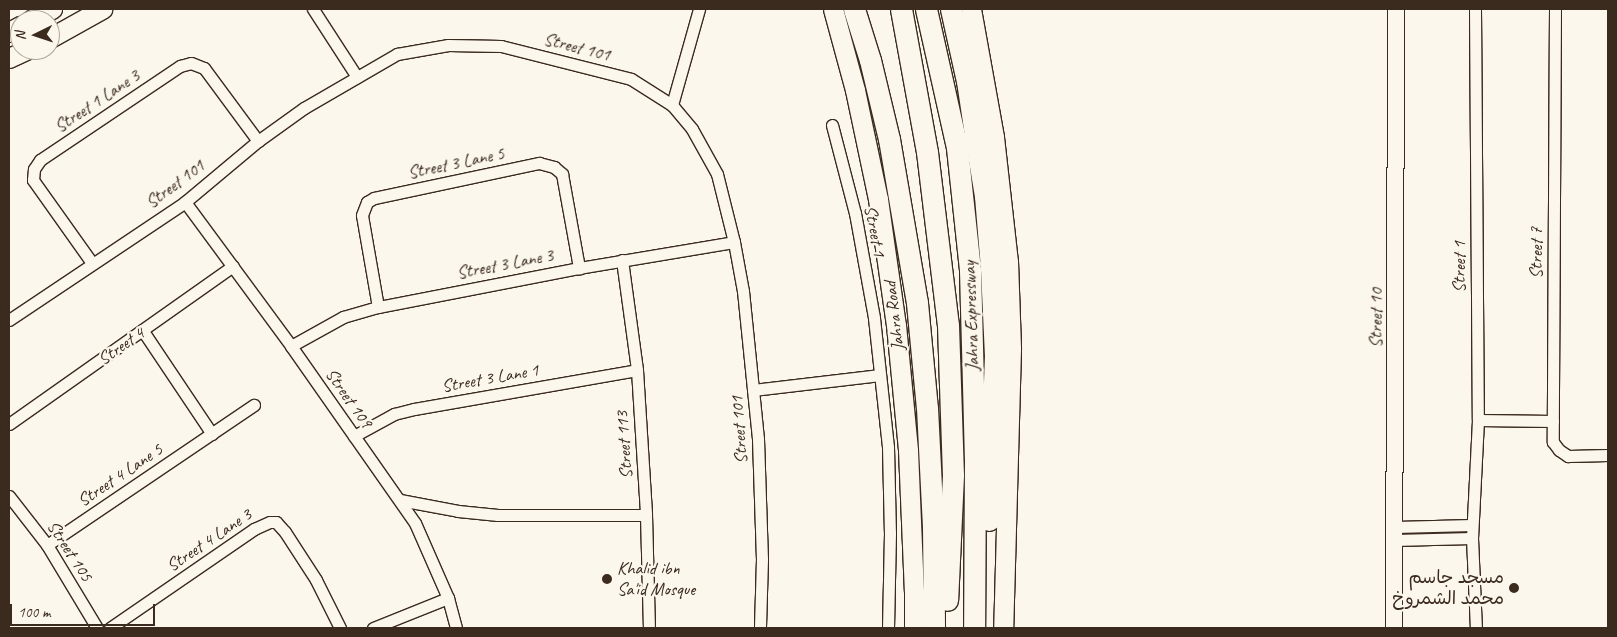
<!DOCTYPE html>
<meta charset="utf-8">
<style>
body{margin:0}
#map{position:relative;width:1617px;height:637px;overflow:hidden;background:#fbf7ec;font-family:Caveat,"Playpen Sans Arabic",sans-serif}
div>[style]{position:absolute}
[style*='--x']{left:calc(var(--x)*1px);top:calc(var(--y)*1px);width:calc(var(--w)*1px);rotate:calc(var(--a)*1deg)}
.roads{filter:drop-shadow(1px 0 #3b2a1e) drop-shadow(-1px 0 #3b2a1e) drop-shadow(0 1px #3b2a1e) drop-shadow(0 -1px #3b2a1e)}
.street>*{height:11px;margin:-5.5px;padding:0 5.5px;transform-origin:5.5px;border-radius:5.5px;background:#fbf7ec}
.secondary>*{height:16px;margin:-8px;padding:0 8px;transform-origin:8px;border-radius:8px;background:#fbf7ec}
.primary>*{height:19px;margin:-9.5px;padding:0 9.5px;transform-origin:9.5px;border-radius:9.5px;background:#fbf7ec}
.highway>*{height:21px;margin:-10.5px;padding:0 10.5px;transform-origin:10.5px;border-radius:10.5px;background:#fbf7ec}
.dots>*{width:14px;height:14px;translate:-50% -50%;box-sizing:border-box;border:2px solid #fbf7ec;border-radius:50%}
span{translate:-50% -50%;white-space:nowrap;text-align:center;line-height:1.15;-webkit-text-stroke:4.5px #fbf7ec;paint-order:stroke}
.street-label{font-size:18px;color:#3b2a1e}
.poi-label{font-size:18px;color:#3b2a1e}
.left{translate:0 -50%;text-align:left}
.right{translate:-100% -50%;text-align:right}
.frame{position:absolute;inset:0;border:10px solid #3b2a1e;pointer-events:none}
.north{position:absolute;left:10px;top:10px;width:50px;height:50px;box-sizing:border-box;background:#fbf7ec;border:1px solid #aea59a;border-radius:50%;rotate:266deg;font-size:14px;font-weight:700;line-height:20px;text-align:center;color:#3b2a1e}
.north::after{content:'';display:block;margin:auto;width:18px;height:22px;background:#3b2a1e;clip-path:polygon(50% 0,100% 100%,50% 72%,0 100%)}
.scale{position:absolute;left:10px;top:604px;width:145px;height:22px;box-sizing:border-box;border:2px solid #3b2a1e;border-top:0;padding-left:6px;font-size:15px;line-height:18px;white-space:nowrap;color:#3b2a1e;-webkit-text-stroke:4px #fbf7ec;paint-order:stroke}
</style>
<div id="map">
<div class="roads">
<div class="street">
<i style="--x:313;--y:9;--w:81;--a:57.1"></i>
<i style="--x:1475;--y:9;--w:411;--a:89.6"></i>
<i style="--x:1478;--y:420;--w:118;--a:92.9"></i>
<i style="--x:1472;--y:538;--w:90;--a:87.5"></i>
<i style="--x:1555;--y:9;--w:433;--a:90.3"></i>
<i style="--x:1553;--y:442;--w:10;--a:53"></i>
<i style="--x:1559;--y:450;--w:11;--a:34"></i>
<i style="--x:1568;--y:456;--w:40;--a:-1.4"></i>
<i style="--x:672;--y:105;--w:100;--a:-74.3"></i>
<i style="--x:832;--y:125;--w:91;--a:75.4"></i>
<i style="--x:855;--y:213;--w:107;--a:79.7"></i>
<i style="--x:874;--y:318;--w:130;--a:83.8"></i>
<i style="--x:888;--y:447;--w:86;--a:88.7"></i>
<i style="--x:890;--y:533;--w:95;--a:91.2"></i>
<i style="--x:185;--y:202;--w:179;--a:53.6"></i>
<i style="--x:291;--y:346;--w:216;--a:55"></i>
<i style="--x:415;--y:523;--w:82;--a:66.3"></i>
<i style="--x:448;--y:598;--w:31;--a:75"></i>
<i style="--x:622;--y:260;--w:111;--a:82.2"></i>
<i style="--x:637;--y:370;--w:145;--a:86.4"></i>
<i style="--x:646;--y:515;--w:113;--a:88.5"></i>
<i style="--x:92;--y:263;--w:102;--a:-125.4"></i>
<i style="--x:33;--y:180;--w:11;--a:-85"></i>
<i style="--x:34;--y:169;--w:11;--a:-56"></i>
<i style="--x:40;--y:160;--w:169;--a:-33.9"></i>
<i style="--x:180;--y:66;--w:11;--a:-15"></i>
<i style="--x:191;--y:63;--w:14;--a:21"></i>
<i style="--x:204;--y:68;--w:91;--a:53.5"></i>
<i style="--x:378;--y:307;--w:93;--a:-99.9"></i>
<i style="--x:362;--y:215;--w:14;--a:-69"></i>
<i style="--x:367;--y:202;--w:8;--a:-30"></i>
<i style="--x:374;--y:198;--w:169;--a:-12"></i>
<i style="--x:539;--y:163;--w:16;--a:15"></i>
<i style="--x:554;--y:167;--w:11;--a:41"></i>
<i style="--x:562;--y:174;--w:96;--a:79.7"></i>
<i style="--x:9;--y:320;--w:212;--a:-33.8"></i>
<i style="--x:185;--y:202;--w:95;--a:-39.9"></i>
<i style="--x:258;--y:141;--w:57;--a:-35.7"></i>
<i style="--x:304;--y:108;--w:108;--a:-30.1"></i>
<i style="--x:397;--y:54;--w:52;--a:-10"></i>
<i style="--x:448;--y:45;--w:53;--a:1.1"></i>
<i style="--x:501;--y:46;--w:134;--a:14.2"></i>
<i style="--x:631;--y:79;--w:49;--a:32.4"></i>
<i style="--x:672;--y:105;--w:31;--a:50"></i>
<i style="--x:692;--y:129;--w:51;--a:60.9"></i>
<i style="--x:717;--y:174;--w:70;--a:76"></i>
<i style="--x:734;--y:242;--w:50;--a:79.6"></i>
<i style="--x:743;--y:291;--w:149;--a:84.2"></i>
<i style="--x:758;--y:439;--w:120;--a:88.1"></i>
<i style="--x:762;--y:559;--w:69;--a:91.7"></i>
<i style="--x:143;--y:331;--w:124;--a:56.2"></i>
<i style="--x:291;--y:346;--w:60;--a:-29.1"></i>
<i style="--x:343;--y:317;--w:36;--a:-16"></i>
<i style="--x:378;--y:307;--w:205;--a:-11"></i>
<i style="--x:579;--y:268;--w:157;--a:-9.5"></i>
<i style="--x:753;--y:390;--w:128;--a:-6.7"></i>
<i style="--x:1478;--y:420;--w:75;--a:0.8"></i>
<i style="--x:9;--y:424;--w:274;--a:-35.2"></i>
<i style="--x:354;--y:436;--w:46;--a:-28.8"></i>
<i style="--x:394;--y:414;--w:21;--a:-14"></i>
<i style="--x:414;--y:409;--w:226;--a:-9.9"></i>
<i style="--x:9;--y:496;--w:62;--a:52.2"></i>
<i style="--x:47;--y:545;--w:97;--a:58.9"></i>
<i style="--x:400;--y:500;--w:59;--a:10.7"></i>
<i style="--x:458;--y:511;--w:40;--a:5.7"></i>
<i style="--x:498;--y:515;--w:148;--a:0"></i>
<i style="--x:1395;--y:527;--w:77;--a:-1.5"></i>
<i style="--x:1394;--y:540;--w:78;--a:-1.5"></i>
<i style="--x:47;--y:545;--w:250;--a:-34.1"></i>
<i style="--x:110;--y:628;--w:175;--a:-34.5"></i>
<i style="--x:254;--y:529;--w:17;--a:-24"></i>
<i style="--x:270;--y:522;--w:6;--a:0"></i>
<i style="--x:276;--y:522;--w:13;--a:48"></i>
<i style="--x:285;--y:532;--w:57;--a:57.1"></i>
<i style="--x:316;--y:580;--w:54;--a:63.4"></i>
<i style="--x:373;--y:628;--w:81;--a:-21.8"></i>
</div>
<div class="secondary">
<i style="--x:1394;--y:628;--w:619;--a:-89.81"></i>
</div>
<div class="primary">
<i style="--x:833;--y:9;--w:84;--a:74.8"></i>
<i style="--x:855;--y:90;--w:111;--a:78.1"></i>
<i style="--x:878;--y:199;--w:127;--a:81.9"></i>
<i style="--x:896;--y:325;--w:126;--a:84.5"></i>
<i style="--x:908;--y:450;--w:141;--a:87.6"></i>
<i style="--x:914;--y:591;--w:37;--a:90"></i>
<i style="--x:971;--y:9;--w:130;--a:79.8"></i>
<i style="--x:994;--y:137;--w:125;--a:83.6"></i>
<i style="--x:1008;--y:261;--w:88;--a:88"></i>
<i style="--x:1011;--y:349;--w:279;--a:91.6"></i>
<i style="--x:31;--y:20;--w:24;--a:-28"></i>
<i style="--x:9;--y:32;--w:13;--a:-29"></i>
<i style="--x:50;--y:38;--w:60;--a:-29.1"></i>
<i style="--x:9;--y:58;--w:19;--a:-25"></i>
</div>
<div class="highway">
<i style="--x:854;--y:9;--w:53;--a:72.6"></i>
<i style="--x:870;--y:60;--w:81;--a:76.5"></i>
<i style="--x:889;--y:139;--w:166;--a:80.3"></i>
<i style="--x:917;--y:303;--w:105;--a:84.6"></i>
<i style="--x:927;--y:408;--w:119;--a:87.1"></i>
<i style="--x:933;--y:527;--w:101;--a:89.4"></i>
<i style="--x:901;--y:9;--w:145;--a:79.7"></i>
<i style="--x:927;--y:152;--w:174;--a:83.1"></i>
<i style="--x:948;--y:325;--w:150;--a:88.1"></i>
<i style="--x:953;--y:475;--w:125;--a:92.7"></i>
<i style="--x:926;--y:9;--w:142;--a:77.4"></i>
<i style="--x:957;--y:148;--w:123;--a:83.9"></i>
<i style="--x:970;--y:270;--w:188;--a:88.5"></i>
<i style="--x:975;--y:458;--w:170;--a:90.3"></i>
<i style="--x:951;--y:9;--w:74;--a:77.5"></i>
<i style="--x:967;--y:81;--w:61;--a:81.5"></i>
<i style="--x:976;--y:141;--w:56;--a:80.7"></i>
<i style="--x:985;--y:196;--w:72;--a:85.2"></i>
<i style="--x:991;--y:268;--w:87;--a:87.4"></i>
<i style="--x:995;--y:355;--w:165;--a:92.1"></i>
</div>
</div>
<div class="dots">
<i style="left:607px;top:579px;background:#3b2a1e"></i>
<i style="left:1514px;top:588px;background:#3b2a1e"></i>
</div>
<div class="street-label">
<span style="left:577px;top:47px;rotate:14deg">Street 101</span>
<span style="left:97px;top:101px;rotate:-34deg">Street 1 Lane 3</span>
<span style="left:456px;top:163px;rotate:-12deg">Street 3 Lane 5</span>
<span style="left:175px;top:184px;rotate:-37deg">Street 101</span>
<span style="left:875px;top:231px;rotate:79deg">Street 1</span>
<span style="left:1536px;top:253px;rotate:-90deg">Street 7</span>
<span style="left:505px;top:264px;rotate:-11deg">Street 3 Lane 3</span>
<span style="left:1459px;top:267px;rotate:-90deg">Street 1</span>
<span style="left:894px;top:316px;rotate:-97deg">Jahra Road</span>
<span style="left:971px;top:316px;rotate:-92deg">Jahra Expressway</span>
<span style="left:1376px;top:318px;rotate:-90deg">Street 10</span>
<span style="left:121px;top:346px;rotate:-35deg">Street 4</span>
<span style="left:490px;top:378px;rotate:-10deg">Street 3 Lane 1</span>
<span style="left:349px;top:398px;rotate:55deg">Street 109</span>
<span style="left:739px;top:430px;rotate:-94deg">Street 101</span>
<span style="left:624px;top:445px;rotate:-94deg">Street 113</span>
<span style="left:120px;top:475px;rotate:-34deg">Street 4 Lane 5</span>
<span style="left:209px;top:540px;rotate:-34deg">Street 4 Lane 3</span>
<span style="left:70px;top:551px;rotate:57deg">Street 105</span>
</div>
<div class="poi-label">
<span class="left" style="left:617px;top:579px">Khalid ibn<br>Sa'id Mosque</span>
<span class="right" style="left:1504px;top:588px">مسجد جاسم<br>محمد الشمروخ</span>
</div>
<div class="frame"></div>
<div class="north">N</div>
<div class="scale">100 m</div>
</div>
